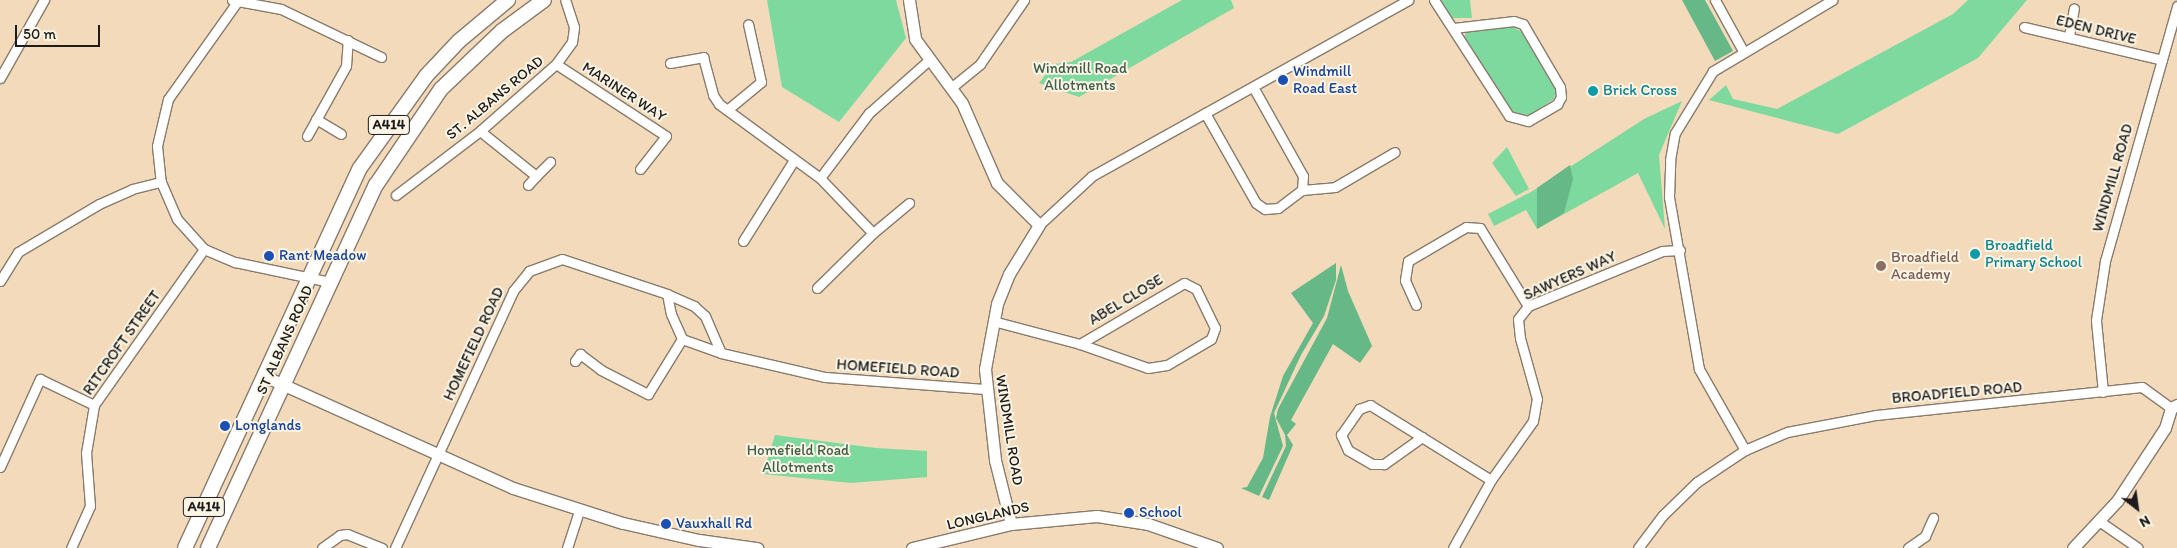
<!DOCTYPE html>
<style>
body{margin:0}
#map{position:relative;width:2177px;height:548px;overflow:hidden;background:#f3dabb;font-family:Itim,sans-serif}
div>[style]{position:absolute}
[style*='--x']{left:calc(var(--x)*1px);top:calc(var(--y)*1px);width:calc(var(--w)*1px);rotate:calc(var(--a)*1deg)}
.green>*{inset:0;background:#7ed99f}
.forest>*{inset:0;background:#66b986}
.roads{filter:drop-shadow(1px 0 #887b6c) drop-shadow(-1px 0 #887b6c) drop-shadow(0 1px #887b6c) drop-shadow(0 -1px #887b6c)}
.minor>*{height:9px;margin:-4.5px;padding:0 4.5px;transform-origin:4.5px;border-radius:4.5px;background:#fff}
.tertiary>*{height:11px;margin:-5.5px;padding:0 5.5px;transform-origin:5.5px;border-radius:5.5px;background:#fff}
.primary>*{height:14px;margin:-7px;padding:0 7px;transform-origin:7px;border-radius:7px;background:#fff}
.dots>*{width:14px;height:14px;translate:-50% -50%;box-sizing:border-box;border:2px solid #fcf5e5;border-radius:50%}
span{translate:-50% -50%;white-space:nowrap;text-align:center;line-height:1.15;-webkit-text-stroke:4px #fcf5e5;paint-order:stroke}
.shield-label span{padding:1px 4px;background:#fcf5e5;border:1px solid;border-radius:4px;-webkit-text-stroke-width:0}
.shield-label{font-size:14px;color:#1c1c1c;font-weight:700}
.street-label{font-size:15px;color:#1c1c1c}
.park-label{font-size:15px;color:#3e5e4a}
.transit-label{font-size:15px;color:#164399}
.left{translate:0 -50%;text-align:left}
.culture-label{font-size:15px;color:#0d838f}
.education-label{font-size:15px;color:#785e54}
.north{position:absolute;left:2112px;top:483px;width:50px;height:50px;-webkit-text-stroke:4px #fcf5e5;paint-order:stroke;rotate:150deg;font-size:14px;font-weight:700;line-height:20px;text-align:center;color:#1c1c1c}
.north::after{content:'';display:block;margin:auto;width:18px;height:22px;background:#1c1c1c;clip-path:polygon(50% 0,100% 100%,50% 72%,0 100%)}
.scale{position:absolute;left:15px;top:25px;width:85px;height:22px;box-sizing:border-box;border:2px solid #1c1c1c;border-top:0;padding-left:6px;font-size:15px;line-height:18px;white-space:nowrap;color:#1c1c1c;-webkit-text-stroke:4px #fcf5e5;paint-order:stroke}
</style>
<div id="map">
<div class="green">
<i style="clip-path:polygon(767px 0,896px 0,906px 38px,839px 122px,782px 87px)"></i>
<i style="clip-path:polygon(1182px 0,1231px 0,1234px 8px,1079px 97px,1039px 83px,1054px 64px,1071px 62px)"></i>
<i style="clip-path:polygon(1441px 0,1470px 0,1472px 18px,1451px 18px)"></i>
<i style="clip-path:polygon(1968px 0,2027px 0,1978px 58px,1838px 134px,1709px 100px,1726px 85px,1733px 99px,1777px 109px,1953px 14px)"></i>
<i style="clip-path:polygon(1509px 25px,1522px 32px,1556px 88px,1554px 99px,1528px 116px,1520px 117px,1512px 111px,1463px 40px,1466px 32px,1472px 30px)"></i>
<i style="clip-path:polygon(1682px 101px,1659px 155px,1665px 229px,1638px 173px,1537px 229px,1526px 210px,1494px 226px,1488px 214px,1531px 192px,1644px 119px)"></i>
<i style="clip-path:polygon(1507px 147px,1529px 189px,1516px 196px,1492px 163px)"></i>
<i style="clip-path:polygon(775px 435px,876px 448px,927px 451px,927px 477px,851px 483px,763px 474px)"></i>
</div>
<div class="forest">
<i style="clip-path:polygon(1682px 0,1705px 0,1733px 51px,1715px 61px)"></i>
<i style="clip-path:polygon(1570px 165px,1573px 179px,1564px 213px,1537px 229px,1537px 188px)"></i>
<i style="clip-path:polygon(1336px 263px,1336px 280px,1324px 316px,1301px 355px,1274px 413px,1283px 446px,1259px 496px,1241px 488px,1247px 487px,1263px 458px,1270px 417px,1283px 376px,1313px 323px,1291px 293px)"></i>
<i style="clip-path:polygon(1341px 265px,1348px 291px,1372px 346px,1360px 363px,1333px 344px,1291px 420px,1296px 424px,1287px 435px,1293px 445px,1269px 500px,1262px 497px,1286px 446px,1285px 435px,1276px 418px,1278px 409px,1327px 318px)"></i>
</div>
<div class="roads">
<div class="minor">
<i style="--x:232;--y:0;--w:50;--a:10.4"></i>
<i style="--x:281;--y:9;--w:111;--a:25.6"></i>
<i style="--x:1434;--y:0;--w:138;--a:57.1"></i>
<i style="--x:1509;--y:116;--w:20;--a:15"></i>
<i style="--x:1528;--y:121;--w:34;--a:-30"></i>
<i style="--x:1557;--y:104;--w:8;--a:-60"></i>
<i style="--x:1561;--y:97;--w:10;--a:-96"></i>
<i style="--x:1560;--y:87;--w:73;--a:-120.4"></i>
<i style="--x:1523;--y:24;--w:9;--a:-162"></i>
<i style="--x:1514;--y:21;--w:61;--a:173.5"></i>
<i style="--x:1715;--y:0;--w:58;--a:61.2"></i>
<i style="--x:237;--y:2;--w:119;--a:125.4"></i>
<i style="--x:168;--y:99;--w:48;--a:103.2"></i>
<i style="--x:157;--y:146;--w:36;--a:84"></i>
<i style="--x:161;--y:182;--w:40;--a:66.6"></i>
<i style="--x:177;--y:219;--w:40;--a:48"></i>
<i style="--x:204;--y:249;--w:34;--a:23"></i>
<i style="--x:235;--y:262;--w:97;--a:11.9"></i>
<i style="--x:2024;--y:27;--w:142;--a:13.4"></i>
<i style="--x:2069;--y:36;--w:28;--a:-80"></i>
<i style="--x:670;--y:63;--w:34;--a:-10"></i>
<i style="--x:703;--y:57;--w:39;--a:75"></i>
<i style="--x:713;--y:95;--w:11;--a:56"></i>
<i style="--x:719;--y:104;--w:125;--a:36.2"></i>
<i style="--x:820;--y:178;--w:76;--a:46.1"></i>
<i style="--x:556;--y:64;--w:131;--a:33.2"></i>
<i style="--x:666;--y:136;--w:42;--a:128.2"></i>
<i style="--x:0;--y:78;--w:90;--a:-60.6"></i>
<i style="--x:952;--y:87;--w:36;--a:-39"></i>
<i style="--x:980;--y:64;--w:78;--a:-55.5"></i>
<i style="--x:727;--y:110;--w:44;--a:-39.5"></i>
<i style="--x:761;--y:82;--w:59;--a:-102.6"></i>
<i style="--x:1205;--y:113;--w:103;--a:60.5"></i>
<i style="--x:1256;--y:203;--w:11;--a:34"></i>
<i style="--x:1265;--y:209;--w:13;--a:-4"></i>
<i style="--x:1278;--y:208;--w:30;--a:-37"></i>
<i style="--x:1302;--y:190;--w:14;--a:-86"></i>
<i style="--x:1303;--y:176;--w:102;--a:-119.3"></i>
<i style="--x:316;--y:119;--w:29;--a:31"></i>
<i style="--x:480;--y:131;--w:72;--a:38.8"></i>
<i style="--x:536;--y:176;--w:12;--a:132"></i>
<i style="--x:307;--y:136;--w:80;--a:-60.9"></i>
<i style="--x:346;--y:66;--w:26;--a:-86"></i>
<i style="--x:536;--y:176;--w:20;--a:-45"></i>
<i style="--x:820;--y:178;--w:81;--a:-53"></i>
<i style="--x:869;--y:113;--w:81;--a:-41.5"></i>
<i style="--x:1302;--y:190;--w:33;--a:-5"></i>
<i style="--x:1335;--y:187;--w:69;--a:-30.3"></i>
<i style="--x:396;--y:195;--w:106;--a:-37.3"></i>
<i style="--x:480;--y:131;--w:101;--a:-41.4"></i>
<i style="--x:556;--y:64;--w:27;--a:-54"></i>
<i style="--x:572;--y:42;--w:15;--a:-82"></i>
<i style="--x:574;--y:27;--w:28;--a:-108"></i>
<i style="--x:1039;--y:225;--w:72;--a:-42.8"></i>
<i style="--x:1092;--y:176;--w:362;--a:-29.1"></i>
<i style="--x:743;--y:241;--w:96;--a:-57.8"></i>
<i style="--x:0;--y:281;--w:34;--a:-58"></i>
<i style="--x:18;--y:252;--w:94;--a:-30.7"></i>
<i style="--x:99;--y:204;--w:36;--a:-24"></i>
<i style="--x:132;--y:189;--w:30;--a:-14"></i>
<i style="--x:817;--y:288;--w:78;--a:-44.5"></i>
<i style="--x:873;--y:233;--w:47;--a:-39.8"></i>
<i style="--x:667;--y:294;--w:20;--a:79"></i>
<i style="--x:671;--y:314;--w:27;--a:66"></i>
<i style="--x:682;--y:339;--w:41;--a:19.7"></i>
<i style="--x:721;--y:353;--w:107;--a:13"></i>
<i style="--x:825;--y:377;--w:160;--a:4.3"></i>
<i style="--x:1416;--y:305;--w:27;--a:-114"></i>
<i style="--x:1405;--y:280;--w:19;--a:-81"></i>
<i style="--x:1408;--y:261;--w:67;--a:-30.4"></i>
<i style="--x:1466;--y:227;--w:14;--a:4"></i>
<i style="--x:1480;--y:228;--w:92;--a:58.4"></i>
<i style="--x:993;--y:321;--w:90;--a:14.8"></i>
<i style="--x:1080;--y:344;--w:72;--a:19.4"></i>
<i style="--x:1148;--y:368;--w:19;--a:-9"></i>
<i style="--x:1167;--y:365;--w:51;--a:-30.6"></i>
<i style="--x:1211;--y:339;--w:12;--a:-70"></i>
<i style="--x:1215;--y:328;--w:43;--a:-116"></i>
<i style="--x:1196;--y:289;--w:13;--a:-153"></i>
<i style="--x:1184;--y:283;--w:121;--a:149.6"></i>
<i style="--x:575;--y:361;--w:9;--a:-54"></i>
<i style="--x:580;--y:354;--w:26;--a:37"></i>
<i style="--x:601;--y:370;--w:53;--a:27.1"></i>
<i style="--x:648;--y:394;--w:65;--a:-58.3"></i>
<i style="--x:2103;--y:392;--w:72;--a:-95.6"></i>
<i style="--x:2096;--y:320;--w:60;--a:-81.3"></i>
<i style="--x:2105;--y:261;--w:265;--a:-74.2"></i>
<i style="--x:1422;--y:437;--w:47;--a:144.6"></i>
<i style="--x:1384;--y:464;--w:12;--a:180"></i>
<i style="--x:1372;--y:464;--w:28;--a:-150"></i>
<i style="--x:1348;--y:450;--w:17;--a:-115"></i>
<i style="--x:1341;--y:435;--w:32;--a:-55"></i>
<i style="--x:1359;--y:409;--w:12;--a:-20"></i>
<i style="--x:1370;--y:405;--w:142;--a:31.8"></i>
<i style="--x:1745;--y:450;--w:93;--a:-119.6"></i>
<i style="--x:1699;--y:369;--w:175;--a:-99.9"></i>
<i style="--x:1669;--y:197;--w:37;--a:-88"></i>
<i style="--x:1670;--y:160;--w:27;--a:-80"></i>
<i style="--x:1675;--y:133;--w:73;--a:-58.5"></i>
<i style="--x:1713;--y:71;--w:139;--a:-30.8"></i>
<i style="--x:0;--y:467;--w:97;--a:-65.6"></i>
<i style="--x:40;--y:379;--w:60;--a:25.7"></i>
<i style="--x:2099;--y:521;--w:47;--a:34.7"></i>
<i style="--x:71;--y:548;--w:46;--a:-65.7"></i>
<i style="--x:90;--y:506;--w:53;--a:-94.3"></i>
<i style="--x:86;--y:453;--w:49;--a:-80.5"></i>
<i style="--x:94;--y:405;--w:191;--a:-54.8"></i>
<i style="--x:322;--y:548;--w:22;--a:-36"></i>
<i style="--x:340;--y:535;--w:7;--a:-8"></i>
<i style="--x:347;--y:534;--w:38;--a:22"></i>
<i style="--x:395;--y:548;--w:283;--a:-65.3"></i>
<i style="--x:513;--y:291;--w:26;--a:-51"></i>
<i style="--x:529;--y:271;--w:35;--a:-20"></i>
<i style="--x:562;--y:259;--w:111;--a:18.4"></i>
<i style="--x:667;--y:294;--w:30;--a:24"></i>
<i style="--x:694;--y:306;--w:15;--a:42"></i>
<i style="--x:705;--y:316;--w:40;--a:66.6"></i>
<i style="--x:567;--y:548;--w:39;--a:-72"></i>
<i style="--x:1453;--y:548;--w:78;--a:-60.8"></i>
<i style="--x:1491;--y:480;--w:72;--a:-54.6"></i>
<i style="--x:1533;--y:421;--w:22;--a:-80"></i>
<i style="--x:1537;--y:399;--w:63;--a:-105.6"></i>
<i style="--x:1520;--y:338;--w:19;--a:-96"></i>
<i style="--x:1518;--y:319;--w:16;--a:-52"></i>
<i style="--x:1528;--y:306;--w:145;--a:-22.3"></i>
<i style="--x:1662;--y:251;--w:18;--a:-3"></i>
<i style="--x:1638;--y:548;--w:40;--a:-53"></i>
<i style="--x:1662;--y:516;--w:49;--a:-44.2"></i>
<i style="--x:1697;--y:482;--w:58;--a:-33.7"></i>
<i style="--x:1745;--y:450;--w:46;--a:-23.2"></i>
<i style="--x:1787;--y:432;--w:91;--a:-10.8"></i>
<i style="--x:1876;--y:415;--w:267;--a:-6"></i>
<i style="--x:2142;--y:387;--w:36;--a:36"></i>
<i style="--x:1908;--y:548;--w:21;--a:-35"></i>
<i style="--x:1925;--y:536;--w:20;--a:-66"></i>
</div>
<div class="tertiary">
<i style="--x:909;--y:0;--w:39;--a:81"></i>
<i style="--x:915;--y:39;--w:79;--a:53.7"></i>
<i style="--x:962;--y:103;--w:87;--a:66.4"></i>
<i style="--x:997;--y:183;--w:59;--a:45"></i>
<i style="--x:1039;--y:225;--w:57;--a:121.5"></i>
<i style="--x:1009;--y:274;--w:32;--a:112"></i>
<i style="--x:997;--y:304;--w:66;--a:100.5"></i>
<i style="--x:985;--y:369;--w:92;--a:83.7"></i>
<i style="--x:995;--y:460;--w:66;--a:76"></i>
<i style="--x:264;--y:376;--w:273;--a:24.2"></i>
<i style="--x:513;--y:488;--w:115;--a:17.7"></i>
<i style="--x:623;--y:523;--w:78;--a:12.6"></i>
<i style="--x:699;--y:540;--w:59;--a:7.9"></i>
<i style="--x:912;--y:548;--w:102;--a:-13.6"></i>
<i style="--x:1011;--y:524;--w:86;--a:-5.3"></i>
<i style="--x:1097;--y:516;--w:52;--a:8.9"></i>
<i style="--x:1148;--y:524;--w:73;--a:19.2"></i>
<i style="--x:2073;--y:548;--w:64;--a:-46.9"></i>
<i style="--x:2117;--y:501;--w:87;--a:-56.7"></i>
<i style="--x:2165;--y:428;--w:21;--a:-73"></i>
<i style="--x:2171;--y:408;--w:7;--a:-27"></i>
</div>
<div class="primary">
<i style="--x:185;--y:548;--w:418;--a:-65.3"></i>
<i style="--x:360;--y:168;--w:113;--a:-54.3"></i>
<i style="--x:426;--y:76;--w:48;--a:-46.7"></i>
<i style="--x:459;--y:41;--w:64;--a:-39.9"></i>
<i style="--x:208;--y:548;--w:400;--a:-65.2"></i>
<i style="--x:376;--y:185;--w:116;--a:-55.9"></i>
<i style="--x:441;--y:89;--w:84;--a:-43.6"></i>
<i style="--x:502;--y:31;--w:52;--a:-36.4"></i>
</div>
</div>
<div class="dots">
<i style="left:1283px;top:80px;background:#1a4fb4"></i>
<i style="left:1593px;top:91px;background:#0f9aa8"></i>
<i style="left:1975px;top:254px;background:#0f9aa8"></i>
<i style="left:269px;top:256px;background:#1a4fb4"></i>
<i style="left:1881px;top:266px;background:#8d6e63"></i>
<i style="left:225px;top:426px;background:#1a4fb4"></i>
<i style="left:1129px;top:513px;background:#1a4fb4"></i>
<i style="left:666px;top:524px;background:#1a4fb4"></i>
</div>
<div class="shield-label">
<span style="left:389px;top:125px">A414</span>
<span style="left:204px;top:507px">A414</span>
</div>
<div class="street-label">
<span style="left:2096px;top:30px;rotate:14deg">EDEN DRIVE</span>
<span style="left:624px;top:92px;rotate:33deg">MARINER WAY</span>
<span style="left:495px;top:98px;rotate:-40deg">ST. ALBANS ROAD</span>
<span style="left:2113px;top:178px;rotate:-74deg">WINDMILL ROAD</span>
<span style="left:1570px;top:276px;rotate:-24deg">SAWYERS WAY</span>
<span style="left:1126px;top:300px;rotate:-31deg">ABEL CLOSE</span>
<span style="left:285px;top:340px;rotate:-66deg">ST ALBANS ROAD</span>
<span style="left:122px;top:343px;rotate:-55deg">RITCROFT STREET</span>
<span style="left:474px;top:344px;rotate:-65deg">HOMEFIELD ROAD</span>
<span style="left:898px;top:369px;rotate:4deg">HOMEFIELD ROAD</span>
<span style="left:1957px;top:393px;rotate:-5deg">BROADFIELD ROAD</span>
<span style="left:1009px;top:430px;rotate:81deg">WINDMILL ROAD</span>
<span style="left:988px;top:516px;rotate:-13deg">LONGLANDS</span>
</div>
<div class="park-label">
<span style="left:1080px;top:77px">Windmill Road<br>Allotments</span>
<span style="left:798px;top:459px">Homefield Road<br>Allotments</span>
</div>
<div class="transit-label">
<span class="left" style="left:1293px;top:80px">Windmill<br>Road East</span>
<span class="left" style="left:279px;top:256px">Rant Meadow</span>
<span class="left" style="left:235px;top:426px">Longlands</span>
<span class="left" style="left:1139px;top:513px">School</span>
<span class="left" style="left:676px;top:524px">Vauxhall Rd</span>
</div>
<div class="culture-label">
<span class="left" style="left:1603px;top:91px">Brick Cross</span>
<span class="left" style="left:1985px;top:254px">Broadfield<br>Primary School</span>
</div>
<div class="education-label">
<span class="left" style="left:1891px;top:266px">Broadfield<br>Academy</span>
</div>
<div class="north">N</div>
<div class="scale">50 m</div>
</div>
